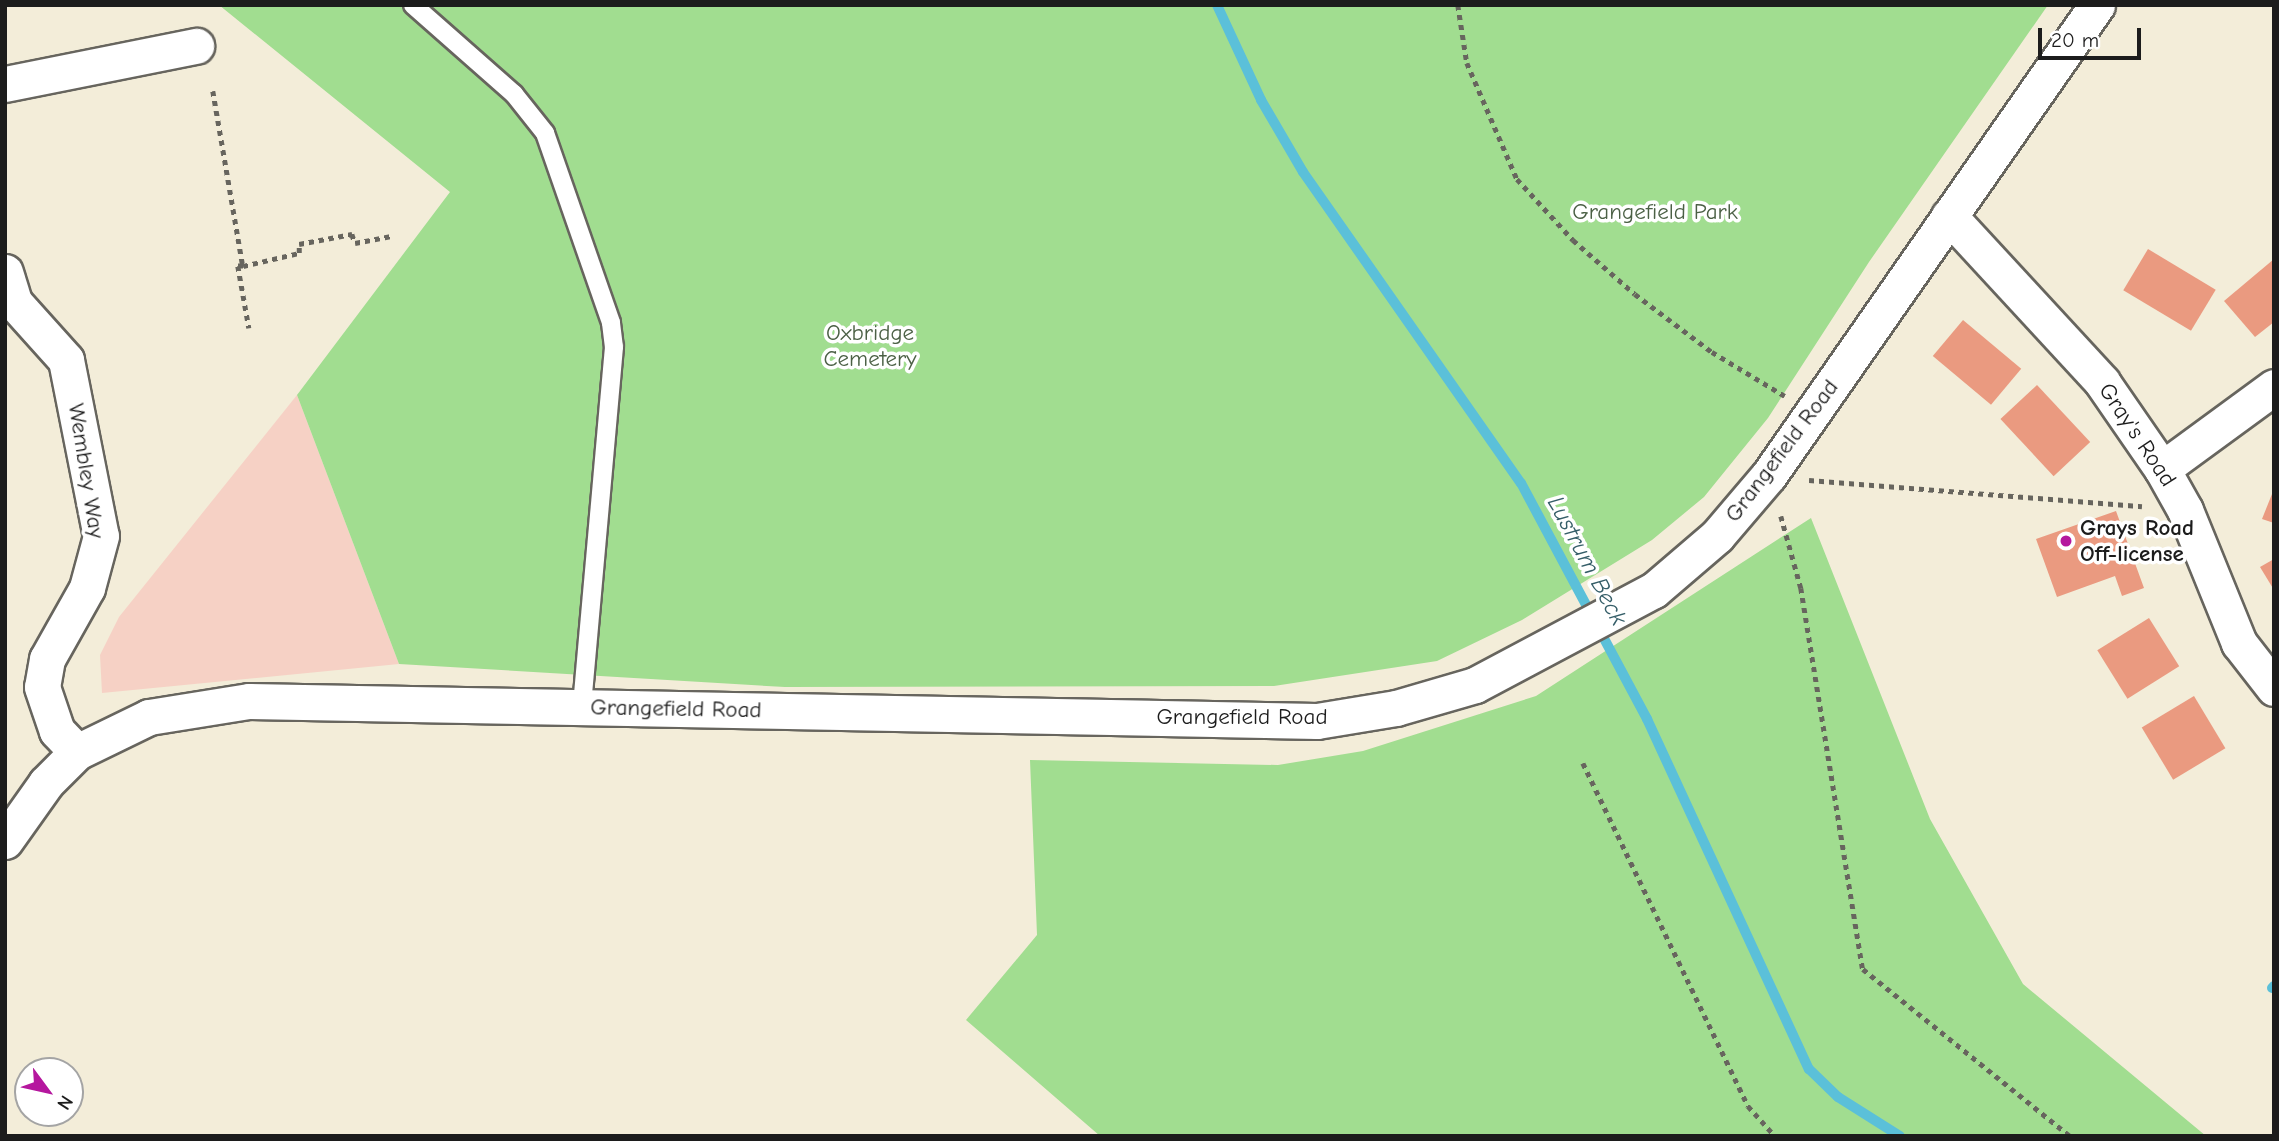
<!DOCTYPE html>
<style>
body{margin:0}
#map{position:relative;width:2279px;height:1141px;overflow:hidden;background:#f3edd9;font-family:"Comic Neue",sans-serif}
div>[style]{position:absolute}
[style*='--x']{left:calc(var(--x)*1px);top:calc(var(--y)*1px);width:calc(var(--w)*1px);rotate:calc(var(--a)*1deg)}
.built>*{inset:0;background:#f6d1c5}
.green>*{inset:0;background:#a1dd90}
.stream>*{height:10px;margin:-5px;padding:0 5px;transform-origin:5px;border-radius:5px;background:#5bc0d9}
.building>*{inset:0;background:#ea9a80;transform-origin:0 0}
.path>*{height:4.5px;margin-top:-2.25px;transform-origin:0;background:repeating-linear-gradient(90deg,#67655e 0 5px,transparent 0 10px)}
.roads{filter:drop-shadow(2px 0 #67655e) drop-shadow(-2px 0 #67655e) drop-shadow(0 2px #67655e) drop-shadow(0 -2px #67655e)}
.service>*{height:18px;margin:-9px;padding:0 9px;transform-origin:9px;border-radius:9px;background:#fff}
.minor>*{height:35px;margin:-17.5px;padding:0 17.5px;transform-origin:17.5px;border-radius:17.5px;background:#fff}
.dots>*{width:19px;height:19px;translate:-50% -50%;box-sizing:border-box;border:4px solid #fff;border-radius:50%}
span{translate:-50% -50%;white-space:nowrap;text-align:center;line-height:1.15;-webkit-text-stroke:7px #fff;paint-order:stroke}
.park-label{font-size:23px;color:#4b6045}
.street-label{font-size:23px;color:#1c1c1c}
.poi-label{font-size:23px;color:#1c1c1c;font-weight:700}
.left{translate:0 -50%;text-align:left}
.water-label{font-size:24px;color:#355e68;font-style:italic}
.frame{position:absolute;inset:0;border:7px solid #1c1c1c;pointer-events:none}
.north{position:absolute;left:14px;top:1057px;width:70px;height:70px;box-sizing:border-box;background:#fff;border:2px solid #a4a4a4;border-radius:50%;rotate:123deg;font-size:19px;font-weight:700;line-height:28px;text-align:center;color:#1c1c1c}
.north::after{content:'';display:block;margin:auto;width:24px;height:32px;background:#b5179e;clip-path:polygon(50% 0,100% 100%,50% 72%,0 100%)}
.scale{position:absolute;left:2038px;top:28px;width:103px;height:32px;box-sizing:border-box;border:4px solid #1c1c1c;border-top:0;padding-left:9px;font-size:21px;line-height:24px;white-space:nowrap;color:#1c1c1c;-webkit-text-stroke:5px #fff;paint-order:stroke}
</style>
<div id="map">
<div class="built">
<i style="clip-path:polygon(297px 395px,399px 664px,102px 693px,100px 655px,119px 617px)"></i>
</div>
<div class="green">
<i style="clip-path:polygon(219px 5px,2048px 5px,1869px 262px,1768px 418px,1704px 497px,1652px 540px,1522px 620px,1437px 661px,1274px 686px,785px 687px,399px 664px,297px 395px,450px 192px)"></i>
<i style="clip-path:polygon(1811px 518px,1930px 819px,2023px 984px,2206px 1136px,1100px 1136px,966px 1020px,1037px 935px,1030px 760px,1278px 765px,1363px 751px,1536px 696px)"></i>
</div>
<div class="stream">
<i style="--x:1217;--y:5;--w:105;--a:65.1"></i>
<i style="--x:1261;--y:100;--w:83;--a:59.7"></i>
<i style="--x:1303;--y:172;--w:380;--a:55"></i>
<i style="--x:1521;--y:483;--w:268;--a:61.9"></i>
<i style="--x:1647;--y:719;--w:386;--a:65.2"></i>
<i style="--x:1809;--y:1069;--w:40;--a:44"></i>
<i style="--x:1838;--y:1097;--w:73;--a:32.2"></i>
<i style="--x:2272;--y:988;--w:3;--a:-45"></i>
</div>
<div class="building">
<i style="left:2148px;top:249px;width:79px;height:48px;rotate:31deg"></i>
<i style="clip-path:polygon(2274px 259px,2274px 322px,2255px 337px,2224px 301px)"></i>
<i style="left:1963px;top:320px;width:76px;height:47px;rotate:40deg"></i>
<i style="left:2037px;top:385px;width:78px;height:50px;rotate:47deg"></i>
<i style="clip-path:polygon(2274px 489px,2274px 523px,2262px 519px)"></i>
<i style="clip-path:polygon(2116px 511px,2144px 588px,2122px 596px,2115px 576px,2057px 597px,2036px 539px)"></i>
<i style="clip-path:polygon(2274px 559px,2274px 590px,2260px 567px)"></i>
<i style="left:2149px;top:618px;width:57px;height:61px;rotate:58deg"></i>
<i style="left:2194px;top:696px;width:61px;height:61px;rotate:59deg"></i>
</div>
<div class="path">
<i style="--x:1458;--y:5;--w:59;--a:81.2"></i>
<i style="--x:1467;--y:63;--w:126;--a:66.7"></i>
<i style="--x:1517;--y:179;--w:83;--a:47.4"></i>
<i style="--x:1573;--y:240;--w:82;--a:41.1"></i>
<i style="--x:1635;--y:294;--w:96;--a:37"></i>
<i style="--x:1712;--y:352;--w:85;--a:31.1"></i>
<i style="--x:213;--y:91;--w:178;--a:80.3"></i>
<i style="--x:243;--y:266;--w:57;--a:-13.1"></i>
<i style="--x:299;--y:253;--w:9;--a:-90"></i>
<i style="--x:299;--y:244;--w:54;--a:-10.7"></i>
<i style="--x:352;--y:234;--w:9;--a:72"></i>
<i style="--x:355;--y:243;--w:37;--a:-11"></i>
<i style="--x:243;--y:266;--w:5;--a:180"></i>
<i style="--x:238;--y:266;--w:63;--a:79.9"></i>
<i style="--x:1809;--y:480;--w:334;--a:4.5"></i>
<i style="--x:1781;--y:516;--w:75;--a:74.5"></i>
<i style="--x:1801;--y:588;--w:386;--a:80.8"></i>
<i style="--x:1863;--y:969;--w:266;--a:38.9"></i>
<i style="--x:1583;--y:763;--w:381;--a:64.3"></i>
<i style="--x:1748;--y:1106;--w:40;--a:48"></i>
</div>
<div class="roads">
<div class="service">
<i style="--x:413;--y:5;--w:135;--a:41.4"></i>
<i style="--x:514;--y:94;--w:50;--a:51.5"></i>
<i style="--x:545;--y:133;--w:201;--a:70.8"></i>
<i style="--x:611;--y:323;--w:24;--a:83"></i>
<i style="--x:614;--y:347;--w:361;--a:95.1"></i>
</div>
<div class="minor">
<i style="--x:5;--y:84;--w:195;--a:-11.3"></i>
<i style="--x:1949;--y:216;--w:226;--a:47.3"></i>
<i style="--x:2102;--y:382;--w:106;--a:55.4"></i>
<i style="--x:2162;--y:469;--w:47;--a:60.7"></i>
<i style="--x:2185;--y:510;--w:144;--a:67.9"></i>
<i style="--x:2239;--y:643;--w:57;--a:52.1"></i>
<i style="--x:5;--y:272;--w:31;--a:73"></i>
<i style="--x:14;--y:302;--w:78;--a:48.1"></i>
<i style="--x:66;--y:360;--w:179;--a:78.8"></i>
<i style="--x:101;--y:536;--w:54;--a:105.1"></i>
<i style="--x:87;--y:588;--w:81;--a:119.4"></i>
<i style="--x:47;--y:659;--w:28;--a:100"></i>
<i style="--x:42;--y:687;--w:46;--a:71.2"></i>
<i style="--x:57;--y:731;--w:29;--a:46"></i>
<i style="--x:2162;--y:469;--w:139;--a:-36.2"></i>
<i style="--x:5;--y:841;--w:71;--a:-54.7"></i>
<i style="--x:46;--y:783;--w:44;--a:-45"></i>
<i style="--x:77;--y:752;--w:80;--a:-25.9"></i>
<i style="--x:149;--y:717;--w:101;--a:-9.1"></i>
<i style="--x:249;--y:701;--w:1068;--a:1.07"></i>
<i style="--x:1317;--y:721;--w:80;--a:-9.3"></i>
<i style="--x:1396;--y:708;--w:82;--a:-16.2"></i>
<i style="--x:1475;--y:685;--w:203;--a:-28"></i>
<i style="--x:1654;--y:590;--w:83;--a:-40.6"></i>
<i style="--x:1717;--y:536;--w:80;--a:-49.6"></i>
<i style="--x:1769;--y:475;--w:573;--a:-55.09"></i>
</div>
</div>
<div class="dots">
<i style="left:2066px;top:541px;background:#b5179e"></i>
</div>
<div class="park-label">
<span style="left:1655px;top:212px">Grangefield Park</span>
<span style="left:870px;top:346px">Oxbridge<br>Cemetery</span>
</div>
<div class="street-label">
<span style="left:2137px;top:435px;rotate:56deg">Gray's Road</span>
<span style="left:1782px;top:451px;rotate:-53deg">Grangefield Road</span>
<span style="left:86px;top:471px;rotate:81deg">Wembley Way</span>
<span style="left:676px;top:709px;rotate:1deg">Grangefield Road</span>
<span style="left:1242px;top:717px">Grangefield Road</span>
</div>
<div class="poi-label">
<span class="left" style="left:2080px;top:541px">Grays Road<br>Off-license</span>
</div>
<div class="water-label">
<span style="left:1587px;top:561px;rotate:62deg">Lustrum Beck</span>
</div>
<div class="frame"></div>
<div class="north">N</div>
<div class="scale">20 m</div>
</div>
